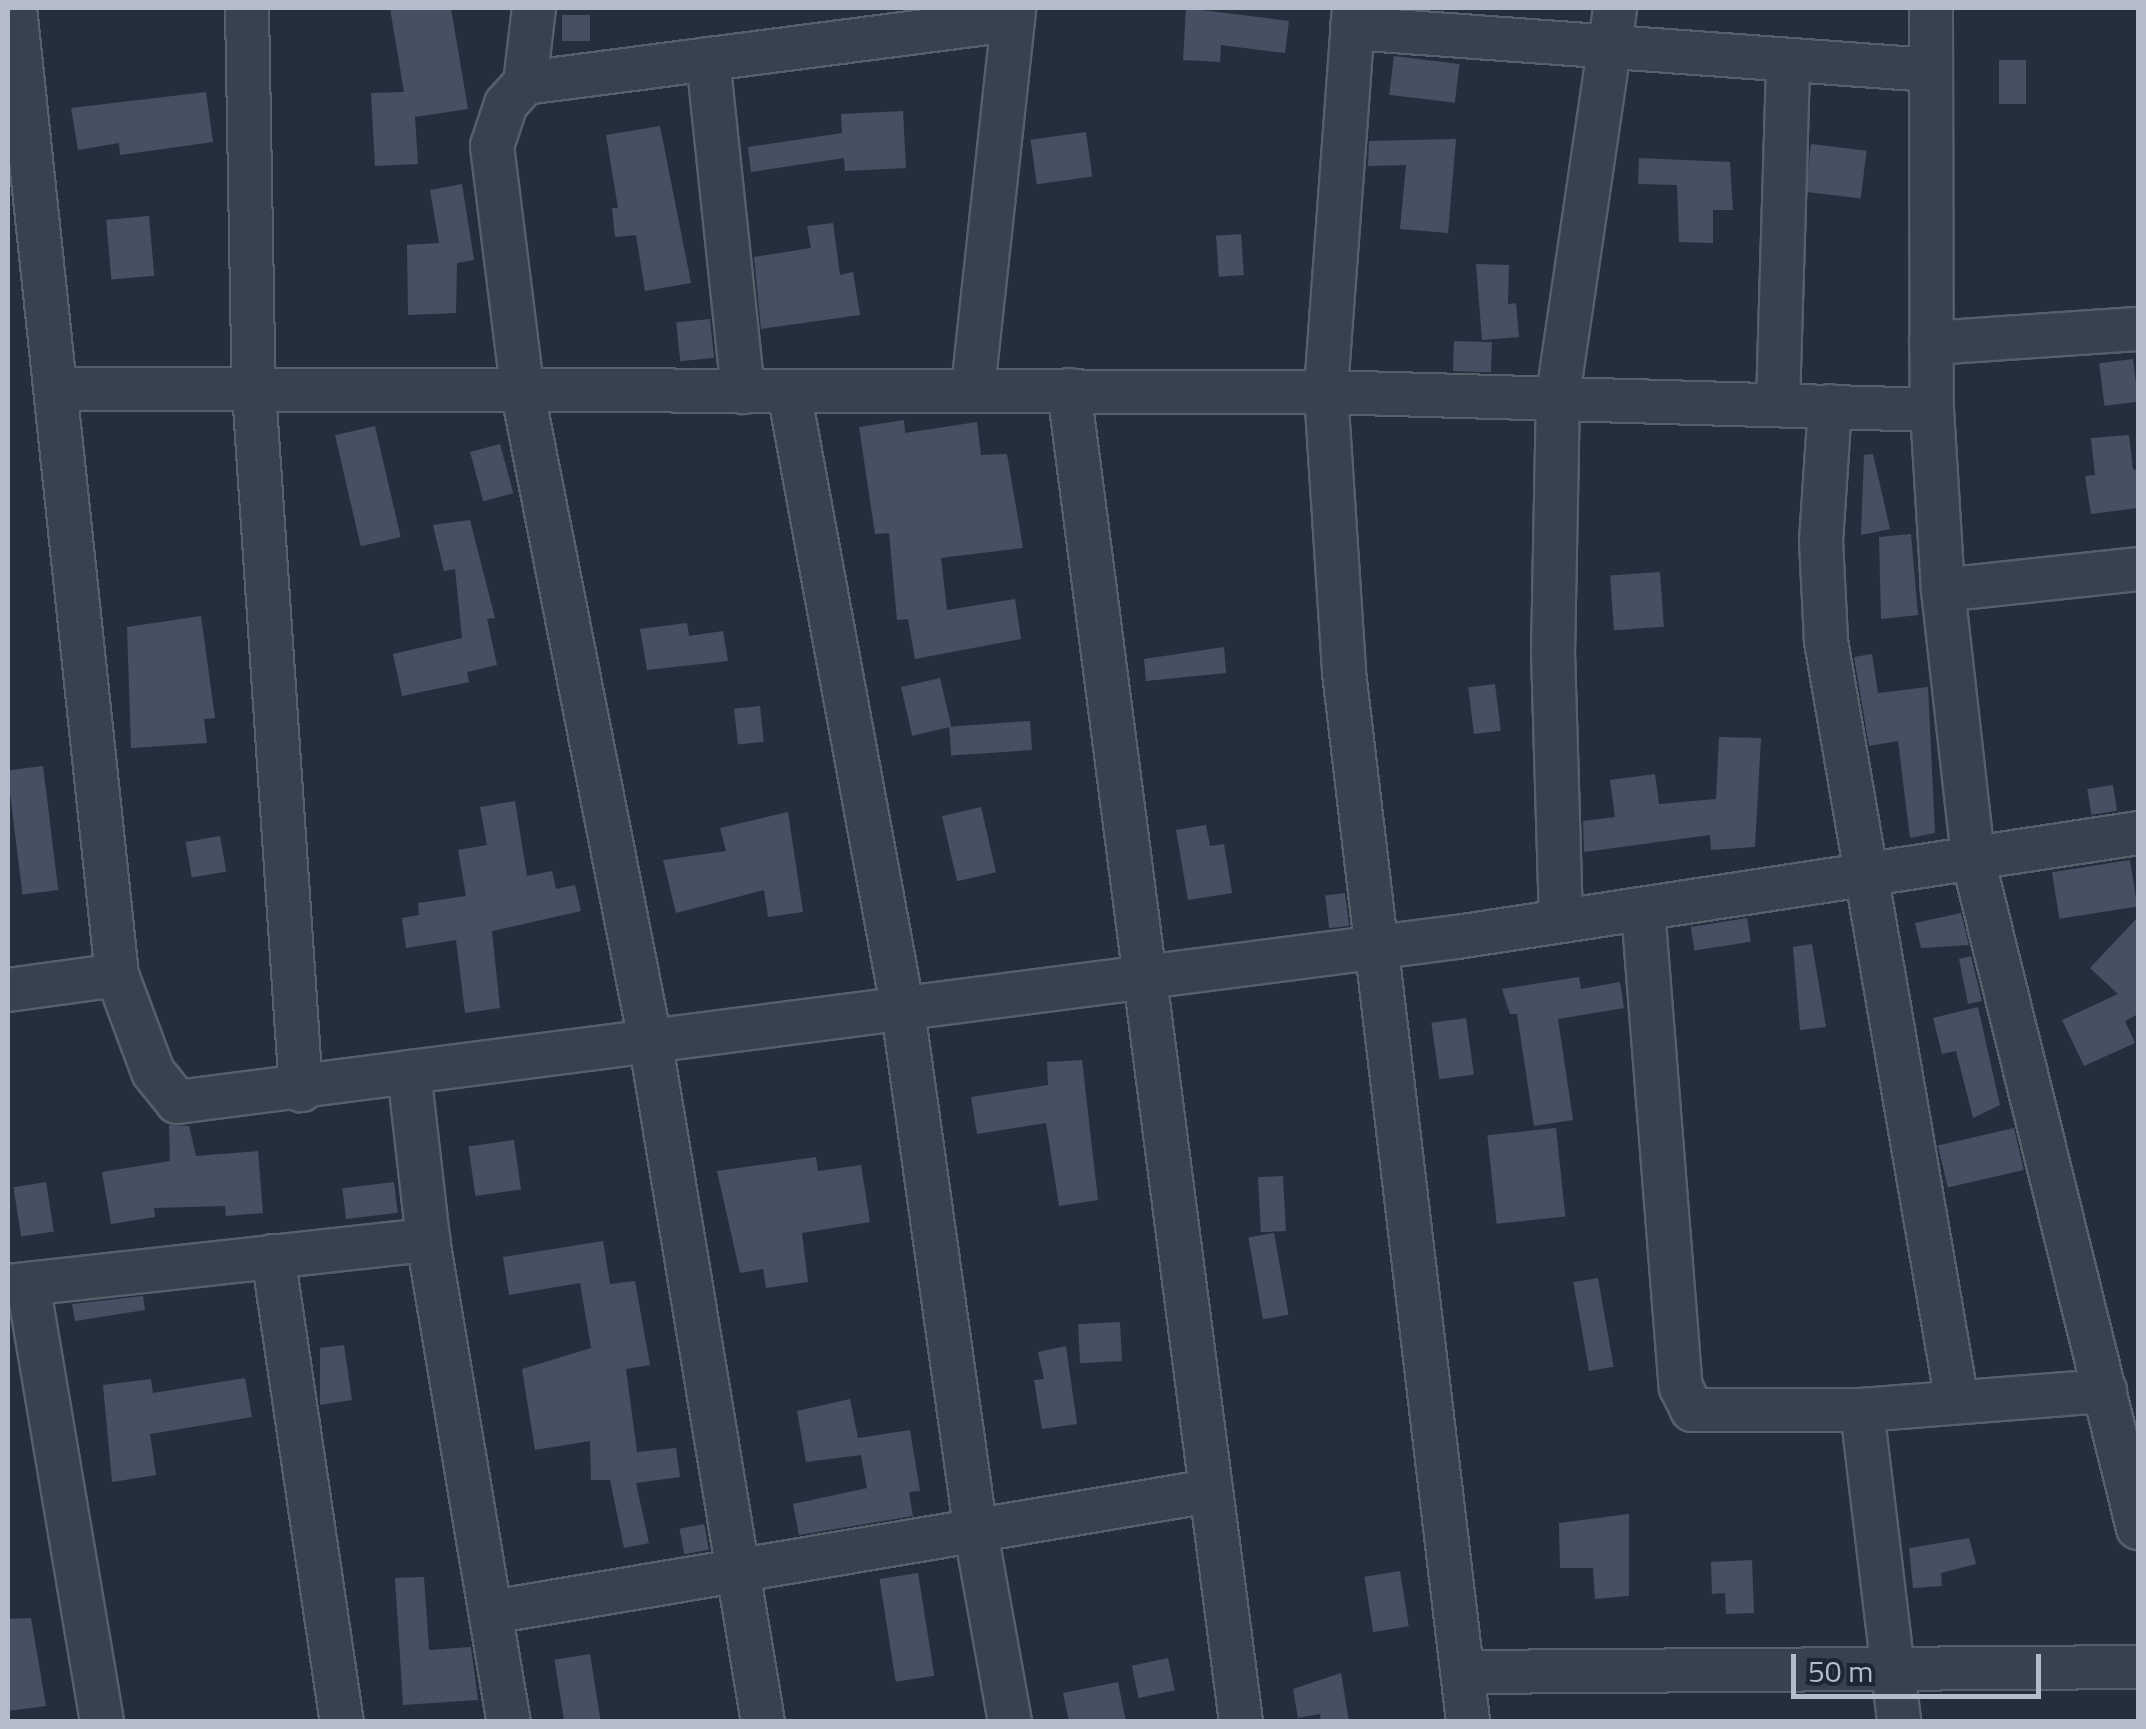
<!DOCTYPE html>
<style>
body{margin:0}
#map{position:relative;width:2146px;height:1729px;overflow:hidden;background:#242f3e;font-family:"Titillium Web",sans-serif}
div>[style]{position:absolute}
[style*='--x']{left:calc(var(--x)*1px);top:calc(var(--y)*1px);width:calc(var(--w)*1px);rotate:calc(var(--a)*1deg)}
.building>*{inset:0;background:#455162;transform-origin:0 0}
.roads{filter:drop-shadow(2px 0 #565f6c) drop-shadow(-2px 0 #565f6c) drop-shadow(0 2px #565f6c) drop-shadow(0 -2px #565f6c)}
.minor>*{height:42px;margin:-21px;padding:0 21px;transform-origin:21px;border-radius:21px;background:#38414e}
span{translate:-50% -50%;white-space:nowrap;text-align:center;line-height:1.15;-webkit-text-stroke:10px #1d2633;paint-order:stroke}
.frame{position:absolute;inset:0;border:10px solid #b4bcc9;pointer-events:none}
.scale{position:absolute;left:1791px;top:1654px;width:250px;height:45px;box-sizing:border-box;border:5px solid #b4bcc9;border-top:0;padding-left:12px;font-size:30px;line-height:35px;white-space:nowrap;color:#b4bcc9;-webkit-text-stroke:8px #1d2633;paint-order:stroke}
</style>
<div id="map">
<div class="building">
<i style="clip-path:polygon(390px 8px,451px 8px,468px 109px,415px 117px,418px 164px,375px 166px,371px 93px,404px 92px)"></i>
<i style="clip-path:polygon(1186px 8px,1289px 21px,1285px 53px,1221px 45px,1220px 62px,1183px 60px)"></i>
<i style="left:562px;top:15px;width:28px;height:26px"></i>
<i style="left:1394px;top:56px;width:66px;height:39px;rotate:7deg"></i>
<i style="left:2026px;top:60px;width:44px;height:27px;rotate:90deg"></i>
<i style="clip-path:polygon(206px 92px,213px 142px,120px 155px,119px 143px,78px 150px,71px 108px)"></i>
<i style="clip-path:polygon(903px 111px,906px 168px,845px 171px,844px 158px,751px 172px,748px 147px,842px 133px,841px 114px)"></i>
<i style="clip-path:polygon(660px 126px,691px 283px,645px 291px,636px 235px,615px 237px,612px 208px,618px 208px,606px 135px)"></i>
<i style="left:1086px;top:132px;width:45px;height:56px;rotate:82deg"></i>
<i style="clip-path:polygon(1456px 139px,1448px 233px,1400px 229px,1406px 165px,1368px 166px,1369px 141px)"></i>
<i style="left:1811px;top:144px;width:56px;height:48px;rotate:7deg"></i>
<i style="clip-path:polygon(1639px 158px,1730px 162px,1733px 210px,1713px 210px,1713px 243px,1679px 242px,1677px 185px,1638px 184px)"></i>
<i style="clip-path:polygon(462px 184px,474px 260px,457px 263px,456px 313px,408px 315px,407px 245px,439px 243px,430px 190px)"></i>
<i style="left:149px;top:216px;width:60px;height:43px;rotate:85deg"></i>
<i style="clip-path:polygon(833px 223px,840px 275px,853px 272px,860px 315px,761px 329px,754px 257px,811px 248px,807px 226px)"></i>
<i style="left:1241px;top:234px;width:41px;height:25px;rotate:86deg"></i>
<i style="clip-path:polygon(1476px 264px,1509px 265px,1508px 304px,1516px 303px,1519px 337px,1482px 340px)"></i>
<i style="left:710px;top:319px;width:39px;height:34px;rotate:84deg"></i>
<i style="left:1454px;top:341px;width:38px;height:30px;rotate:2deg"></i>
<i style="left:2133px;top:359px;width:43px;height:34px;rotate:83deg"></i>
<i style="clip-path:polygon(904px 420px,905px 433px,977px 422px,981px 455px,1007px 454px,1023px 548px,941px 558px,947px 610px,1015px 599px,1021px 639px,915px 659px,908px 619px,897px 620px,889px 533px,875px 534px,859px 427px)"></i>
<i style="left:375px;top:426px;width:114px;height:41px;rotate:77deg"></i>
<i style="clip-path:polygon(2129px 435px,2133px 470px,2138px 469px,2138px 508px,2091px 514px,2085px 476px,2095px 475px,2091px 438px)"></i>
<i style="left:500px;top:444px;width:51px;height:31px;rotate:75deg"></i>
<i style="clip-path:polygon(1873px 454px,1890px 529px,1861px 535px,1864px 455px)"></i>
<i style="clip-path:polygon(470px 520px,495px 618px,487px 619px,497px 665px,467px 672px,469px 682px,402px 696px,393px 654px,462px 638px,455px 569px,444px 571px,433px 525px)"></i>
<i style="clip-path:polygon(1911px 534px,1918px 615px,1881px 619px,1879px 537px)"></i>
<i style="left:1660px;top:572px;width:55px;height:50px;rotate:86deg"></i>
<i style="clip-path:polygon(201px 616px,215px 718px,204px 719px,207px 743px,131px 748px,127px 627px)"></i>
<i style="clip-path:polygon(687px 623px,689px 636px,723px 631px,728px 661px,647px 670px,640px 629px)"></i>
<i style="clip-path:polygon(1224px 647px,1226px 673px,1146px 681px,1144px 659px)"></i>
<i style="clip-path:polygon(1872px 654px,1878px 693px,1928px 687px,1935px 833px,1910px 838px,1898px 741px,1869px 746px,1854px 657px)"></i>
<i style="left:940px;top:678px;width:50px;height:40px;rotate:77deg"></i>
<i style="left:1495px;top:684px;width:47px;height:27px;rotate:83deg"></i>
<i style="left:760px;top:706px;width:36px;height:26px;rotate:84deg"></i>
<i style="left:1030px;top:721px;width:29px;height:81px;rotate:86deg"></i>
<i style="clip-path:polygon(1719px 737px,1761px 738px,1755px 847px,1711px 850px,1710px 835px,1584px 852px,1583px 821px,1615px 817px,1610px 780px,1655px 774px,1659px 804px,1716px 799px)"></i>
<i style="left:43px;top:766px;width:125px;height:36px;rotate:83deg"></i>
<i style="left:2113px;top:785px;width:26px;height:26px;rotate:81deg"></i>
<i style="clip-path:polygon(515px 801px,527px 876px,552px 871px,556px 889px,575px 885px,581px 911px,492px 931px,500px 1008px,465px 1013px,456px 940px,406px 948px,402px 918px,419px 915px,418px 903px,466px 896px,458px 850px,487px 845px,480px 807px)"></i>
<i style="left:981px;top:807px;width:67px;height:40px;rotate:77deg"></i>
<i style="clip-path:polygon(788px 812px,803px 912px,768px 917px,764px 890px,676px 913px,663px 860px,726px 851px,720px 828px)"></i>
<i style="clip-path:polygon(1206px 825px,1210px 846px,1224px 844px,1232px 893px,1188px 900px,1176px 830px)"></i>
<i style="left:220px;top:836px;width:36px;height:35px;rotate:80deg"></i>
<i style="left:2130px;top:860px;width:47px;height:79px;rotate:81deg"></i>
<i style="left:1345px;top:893px;width:33px;height:20px;rotate:83deg"></i>
<i style="clip-path:polygon(1961px 913px,1969px 945px,1921px 948px,1915px 923px)"></i>
<i style="clip-path:polygon(2138px 917px,2138px 1014px,2125px 1021px,2135px 1043px,2084px 1066px,2062px 1020px,2118px 994px,2090px 968px)"></i>
<i style="left:1747px;top:918px;width:24px;height:57px;rotate:81deg"></i>
<i style="clip-path:polygon(1812px 944px,1826px 1027px,1800px 1030px,1793px 947px)"></i>
<i style="clip-path:polygon(1971px 956px,1982px 1001px,1968px 1004px,1959px 959px)"></i>
<i style="clip-path:polygon(1579px 977px,1581px 989px,1620px 982px,1624px 1008px,1558px 1019px,1573px 1120px,1534px 1126px,1517px 1014px,1510px 1014px,1502px 989px)"></i>
<i style="clip-path:polygon(1978px 1007px,2000px 1105px,1973px 1118px,1956px 1051px,1942px 1054px,1933px 1018px)"></i>
<i style="left:1466px;top:1018px;width:57px;height:35px;rotate:82deg"></i>
<i style="clip-path:polygon(1082px 1060px,1098px 1200px,1059px 1206px,1046px 1123px,977px 1134px,971px 1097px,1048px 1085px,1047px 1062px)"></i>
<i style="clip-path:polygon(169px 1125px,189px 1126px,196px 1156px,258px 1151px,263px 1213px,226px 1216px,225px 1206px,154px 1208px,155px 1217px,111px 1224px,102px 1172px,170px 1161px)"></i>
<i style="left:1556px;top:1128px;width:89px;height:69px;rotate:84deg"></i>
<i style="left:2014px;top:1128px;width:43px;height:78px;rotate:77deg"></i>
<i style="left:514px;top:1140px;width:50px;height:46px;rotate:82deg"></i>
<i style="clip-path:polygon(816px 1157px,818px 1171px,861px 1165px,870px 1222px,802px 1233px,808px 1282px,766px 1288px,763px 1269px,740px 1273px,717px 1171px)"></i>
<i style="left:1283px;top:1176px;width:55px;height:25px;rotate:87deg"></i>
<i style="left:46px;top:1182px;width:50px;height:33px;rotate:81deg"></i>
<i style="left:394px;top:1182px;width:31px;height:52px;rotate:83deg"></i>
<i style="left:1274px;top:1233px;width:83px;height:26px;rotate:80deg"></i>
<i style="clip-path:polygon(603px 1241px,610px 1284px,635px 1281px,650px 1365px,626px 1369px,637px 1452px,676px 1448px,680px 1477px,636px 1483px,649px 1543px,624px 1548px,610px 1480px,591px 1480px,590px 1441px,535px 1450px,522px 1369px,591px 1348px,580px 1283px,509px 1295px,503px 1257px)"></i>
<i style="left:1598px;top:1278px;width:90px;height:25px;rotate:80deg"></i>
<i style="clip-path:polygon(143px 1296px,145px 1310px,75px 1321px,72px 1304px)"></i>
<i style="left:1120px;top:1322px;width:39px;height:42px;rotate:87deg"></i>
<i style="clip-path:polygon(344px 1345px,352px 1400px,320px 1405px,320px 1348px)"></i>
<i style="clip-path:polygon(1066px 1346px,1077px 1424px,1042px 1429px,1034px 1380px,1044px 1379px,1038px 1352px)"></i>
<i style="clip-path:polygon(245px 1378px,252px 1417px,150px 1434px,156px 1475px,112px 1482px,103px 1385px,151px 1379px,153px 1393px)"></i>
<i style="clip-path:polygon(850px 1399px,858px 1438px,910px 1430px,920px 1491px,909px 1492px,913px 1516px,799px 1535px,793px 1504px,867px 1488px,861px 1455px,806px 1462px,797px 1411px)"></i>
<i style="clip-path:polygon(1629px 1514px,1629px 1596px,1595px 1599px,1593px 1568px,1560px 1568px,1559px 1523px)"></i>
<i style="left:704px;top:1524px;width:26px;height:25px;rotate:79deg"></i>
<i style="clip-path:polygon(1969px 1538px,1976px 1564px,1941px 1573px,1942px 1586px,1913px 1588px,1909px 1548px)"></i>
<i style="clip-path:polygon(1752px 1560px,1754px 1613px,1726px 1614px,1725px 1593px,1712px 1594px,1711px 1562px)"></i>
<i style="left:1400px;top:1571px;width:56px;height:36px;rotate:81deg"></i>
<i style="left:918px;top:1573px;width:104px;height:39px;rotate:81deg"></i>
<i style="clip-path:polygon(424px 1577px,429px 1650px,471px 1647px,478px 1700px,403px 1705px,395px 1578px)"></i>
<i style="clip-path:polygon(31px 1618px,46px 1706px,8px 1711px,8px 1619px)"></i>
<i style="left:590px;top:1654px;width:69px;height:36px;rotate:81deg"></i>
<i style="left:1168px;top:1658px;width:33px;height:37px;rotate:78deg"></i>
<i style="clip-path:polygon(1341px 1673px,1349px 1722px,1321px 1722px,1320px 1714px,1298px 1718px,1293px 1689px)"></i>
<i style="clip-path:polygon(1118px 1682px,1126px 1722px,1069px 1722px,1063px 1693px)"></i>
</div>
<div class="roads">
<div class="minor">
<i style="--x:15;--y:8;--w:972;--a:83.98"></i>
<i style="--x:117;--y:975;--w:103;--a:69.6"></i>
<i style="--x:153;--y:1072;--w:38;--a:51"></i>
<i style="--x:177;--y:1102;--w:1291;--a:-7.35"></i>
<i style="--x:1457;--y:937;--w:689;--a:-8.68"></i>
<i style="--x:247;--y:8;--w:383;--a:89"></i>
<i style="--x:254;--y:391;--w:701;--a:86.15"></i>
<i style="--x:534;--y:8;--w:76;--a:96.8"></i>
<i style="--x:525;--y:83;--w:28;--a:132"></i>
<i style="--x:506;--y:104;--w:44;--a:108.4"></i>
<i style="--x:492;--y:146;--w:250;--a:82.9"></i>
<i style="--x:523;--y:394;--w:663;--a:78.88"></i>
<i style="--x:651;--y:1045;--w:686;--a:80.61"></i>
<i style="--x:1354;--y:8;--w:385;--a:94.2"></i>
<i style="--x:1326;--y:392;--w:281;--a:86.3"></i>
<i style="--x:1344;--y:672;--w:1057;--a:83.26"></i>
<i style="--x:1931;--y:8;--w:402;--a:89.9"></i>
<i style="--x:1932;--y:410;--w:180;--a:86.5"></i>
<i style="--x:1943;--y:590;--w:271;--a:83.6"></i>
<i style="--x:1973;--y:859;--w:689;--a:76.15"></i>
<i style="--x:1352;--y:28;--w:580;--a:4.16"></i>
<i style="--x:708;--y:59;--w:335;--a:84"></i>
<i style="--x:525;--y:83;--w:492;--a:-7.4"></i>
<i style="--x:1931;--y:343;--w:207;--a:-3.9"></i>
<i style="--x:973;--y:388;--w:382;--a:-83.8"></i>
<i style="--x:56;--y:389;--w:1270;--a:0.14"></i>
<i style="--x:1326;--y:392;--w:606;--a:1.7"></i>
<i style="--x:1069;--y:390;--w:1343;--a:82.64"></i>
<i style="--x:789;--y:392;--w:629;--a:79.56"></i>
<i style="--x:903;--y:1011;--w:527;--a:82.04"></i>
<i style="--x:976;--y:1533;--w:192;--a:79.8"></i>
<i style="--x:1778;--y:404;--w:343;--a:-88.3"></i>
<i style="--x:1830;--y:406;--w:135;--a:93.8"></i>
<i style="--x:1821;--y:541;--w:100;--a:87.1"></i>
<i style="--x:1826;--y:641;--w:772;--a:80.23"></i>
<i style="--x:1943;--y:590;--w:196;--a:-6.1"></i>
<i style="--x:1643;--y:909;--w:480;--a:85.5"></i>
<i style="--x:1681;--y:1387;--w:25;--a:64"></i>
<i style="--x:1692;--y:1410;--w:170;--a:0"></i>
<i style="--x:1862;--y:1410;--w:244;--a:-4.5"></i>
<i style="--x:1561;--y:921;--w:267;--a:-91.7"></i>
<i style="--x:1553;--y:654;--w:259;--a:-88.9"></i>
<i style="--x:1558;--y:395;--w:391;--a:-81.6"></i>
<i style="--x:8;--y:990;--w:110;--a:-7.8"></i>
<i style="--x:409;--y:1072;--w:169;--a:83.5"></i>
<i style="--x:428;--y:1240;--w:489;--a:80.5"></i>
<i style="--x:273;--y:1256;--w:471;--a:81.6"></i>
<i style="--x:28;--y:1284;--w:444;--a:80.4"></i>
<i style="--x:8;--y:1286;--w:423;--a:-6.3"></i>
<i style="--x:1862;--y:1410;--w:314;--a:83.2"></i>
<i style="--x:492;--y:1612;--w:728;--a:-9.57"></i>
<i style="--x:1463;--y:1672;--w:675;--a:-0.42"></i>
</div>
</div>
<div class="frame"></div>
<div class="scale">50 m</div>
</div>
